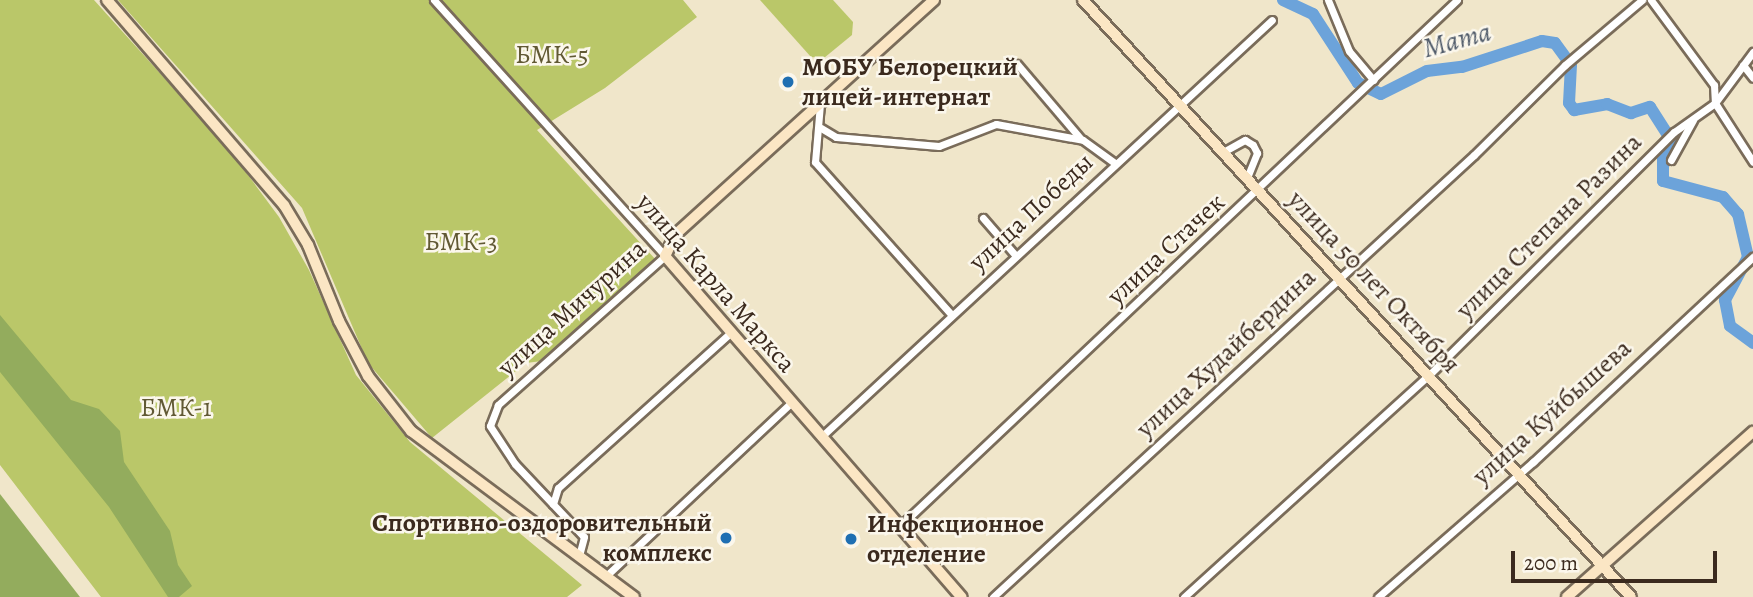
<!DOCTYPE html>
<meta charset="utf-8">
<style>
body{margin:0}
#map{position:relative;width:1753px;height:597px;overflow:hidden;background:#f0e6ca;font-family:Alegreya,serif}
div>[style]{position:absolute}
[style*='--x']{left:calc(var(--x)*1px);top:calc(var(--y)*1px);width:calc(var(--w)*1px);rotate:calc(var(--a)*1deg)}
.green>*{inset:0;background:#bac769}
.forest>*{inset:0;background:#93ac5d}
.river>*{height:12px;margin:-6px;padding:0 6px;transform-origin:6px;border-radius:6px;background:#6ca3da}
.roads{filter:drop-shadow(2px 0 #7a6c5a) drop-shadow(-2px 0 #7a6c5a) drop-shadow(0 2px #7a6c5a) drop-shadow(0 -2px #7a6c5a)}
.street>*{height:7px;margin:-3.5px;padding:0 3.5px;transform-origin:3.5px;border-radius:3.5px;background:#fff}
.secondary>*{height:10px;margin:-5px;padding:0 5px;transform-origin:5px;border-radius:5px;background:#fbe6c4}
.dots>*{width:19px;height:19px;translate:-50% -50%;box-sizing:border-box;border:4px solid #fbf7ec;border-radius:50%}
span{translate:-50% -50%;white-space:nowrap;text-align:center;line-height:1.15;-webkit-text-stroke:5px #fbf7ec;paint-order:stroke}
.park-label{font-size:26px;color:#615934}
.poi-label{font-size:26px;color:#3b2a1e;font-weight:700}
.left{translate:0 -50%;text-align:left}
.right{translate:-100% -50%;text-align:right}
.street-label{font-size:26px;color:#3b2a1e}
.water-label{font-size:28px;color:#4f5a69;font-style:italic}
.scale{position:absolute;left:1511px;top:551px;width:206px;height:32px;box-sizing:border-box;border:4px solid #3b2a1e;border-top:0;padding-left:9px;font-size:21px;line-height:24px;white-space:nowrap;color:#3b2a1e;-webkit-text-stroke:5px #fbf7ec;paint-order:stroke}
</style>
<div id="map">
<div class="green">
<i style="clip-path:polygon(0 0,94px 0,231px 152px,279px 217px,309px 270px,356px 375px,410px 442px,582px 585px,567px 597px,101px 597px,0 465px)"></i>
<i style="clip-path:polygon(118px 0,683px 0,697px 17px,605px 88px,537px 130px,656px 260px,542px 361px,526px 363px,432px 438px,368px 363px,302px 208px)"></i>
<i style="clip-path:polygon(760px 0,833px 0,853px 22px,852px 35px,824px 58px,811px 57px)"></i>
</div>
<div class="forest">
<i style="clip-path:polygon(0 315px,71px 400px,99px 409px,120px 431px,124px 462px,170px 531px,178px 565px,192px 586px,179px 597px,168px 597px,109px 507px,0 372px)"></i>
<i style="clip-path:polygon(0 494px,80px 597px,0 597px)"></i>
</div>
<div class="river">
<i style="--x:1283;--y:0;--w:33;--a:25"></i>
<i style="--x:1313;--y:14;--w:82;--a:56.9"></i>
<i style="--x:1358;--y:83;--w:25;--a:26"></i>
<i style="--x:1381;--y:94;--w:51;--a:-26.6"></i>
<i style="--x:1427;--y:71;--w:35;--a:-7"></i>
<i style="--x:1462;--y:67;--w:84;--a:-18"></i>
<i style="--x:1542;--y:41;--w:13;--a:9"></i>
<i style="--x:1555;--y:43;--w:27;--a:54"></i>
<i style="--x:1571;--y:65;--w:38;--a:93"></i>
<i style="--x:1569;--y:103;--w:9;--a:54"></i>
<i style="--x:1574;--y:110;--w:34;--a:-10"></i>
<i style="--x:1607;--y:104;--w:26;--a:21"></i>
<i style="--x:1631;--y:113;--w:20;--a:-18"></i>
<i style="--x:1650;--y:107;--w:43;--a:57.4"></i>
<i style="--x:1673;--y:143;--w:16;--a:128"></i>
<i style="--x:1663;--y:156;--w:25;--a:90"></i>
<i style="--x:1663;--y:181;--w:62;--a:14.9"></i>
<i style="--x:1723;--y:197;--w:23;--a:49"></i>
<i style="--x:1738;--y:214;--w:44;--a:76.9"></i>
<i style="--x:1748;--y:257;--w:49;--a:118.1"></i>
<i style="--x:1725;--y:300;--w:26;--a:79"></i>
<i style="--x:1730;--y:326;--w:29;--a:36"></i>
</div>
<div class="roads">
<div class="street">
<i style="--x:434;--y:0;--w:345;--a:47.9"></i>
<i style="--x:665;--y:256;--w:224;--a:138.3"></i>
<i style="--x:498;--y:405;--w:22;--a:111"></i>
<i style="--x:490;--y:426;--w:45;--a:56.7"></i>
<i style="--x:515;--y:464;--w:100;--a:46.6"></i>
<i style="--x:584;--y:537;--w:20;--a:105"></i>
<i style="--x:1328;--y:0;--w:55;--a:67.6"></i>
<i style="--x:1349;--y:51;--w:38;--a:50"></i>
<i style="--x:1651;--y:0;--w:106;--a:53.5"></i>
<i style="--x:1714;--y:85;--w:18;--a:87"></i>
<i style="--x:1715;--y:103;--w:70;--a:57.2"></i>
<i style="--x:1017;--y:64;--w:97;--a:49.6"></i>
<i style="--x:1743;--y:65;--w:16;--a:52"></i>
<i style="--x:820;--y:104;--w:58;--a:94.9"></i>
<i style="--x:815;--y:162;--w:205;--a:48.2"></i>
<i style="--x:821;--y:128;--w:17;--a:31"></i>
<i style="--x:836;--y:137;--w:103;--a:5"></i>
<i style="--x:939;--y:146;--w:61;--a:-21.1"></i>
<i style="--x:996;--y:124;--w:88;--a:10.4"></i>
<i style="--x:1083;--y:140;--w:39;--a:36"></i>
<i style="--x:1223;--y:152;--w:25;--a:-29"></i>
<i style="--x:1245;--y:140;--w:9;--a:32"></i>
<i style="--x:1253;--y:145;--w:9;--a:63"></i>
<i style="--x:1257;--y:153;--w:27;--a:112"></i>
<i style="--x:1671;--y:160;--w:46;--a:-61.2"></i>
<i style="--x:983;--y:218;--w:50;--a:49"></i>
<i style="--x:821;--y:437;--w:614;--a:-42.76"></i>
<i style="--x:553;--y:504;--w:17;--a:-73"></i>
<i style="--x:558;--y:488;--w:230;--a:-42"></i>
<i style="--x:900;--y:526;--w:766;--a:-43.36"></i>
<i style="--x:607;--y:575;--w:252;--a:-43.1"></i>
<i style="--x:993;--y:597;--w:653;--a:-42.58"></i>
<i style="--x:1474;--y:155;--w:128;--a:-44.7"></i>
<i style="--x:1565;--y:65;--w:101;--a:-40.2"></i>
<i style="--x:1184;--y:597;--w:331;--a:-42.2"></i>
<i style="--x:1429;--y:375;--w:345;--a:-44.8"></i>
<i style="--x:1674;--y:132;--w:50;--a:-35.3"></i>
<i style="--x:1715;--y:103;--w:64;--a:-53.3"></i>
<i style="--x:1378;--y:597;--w:206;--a:-41.1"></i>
<i style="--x:1533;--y:462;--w:301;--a:-43"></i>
</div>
<div class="secondary">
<i style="--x:107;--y:0;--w:271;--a:49.2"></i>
<i style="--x:284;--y:205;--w:47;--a:59"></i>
<i style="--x:308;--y:245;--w:82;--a:67.8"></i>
<i style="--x:339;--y:321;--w:62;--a:62.2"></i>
<i style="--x:368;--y:376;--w:70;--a:52"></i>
<i style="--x:411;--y:431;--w:278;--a:36.7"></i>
<i style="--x:934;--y:0;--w:350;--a:137.8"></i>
<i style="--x:675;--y:235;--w:23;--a:115"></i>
<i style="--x:665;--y:256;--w:452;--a:49"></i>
<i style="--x:1083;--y:0;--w:810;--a:47.45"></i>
<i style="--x:1567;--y:597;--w:249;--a:-41.6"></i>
</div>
</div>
<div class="dots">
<i style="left:788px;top:82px;background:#1f6fb2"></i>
<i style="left:726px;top:538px;background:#1f6fb2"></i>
<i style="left:851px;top:539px;background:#1f6fb2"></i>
</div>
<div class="park-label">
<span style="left:552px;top:55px">БМК-5</span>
<span style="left:461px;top:242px">БМК-3</span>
<span style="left:176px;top:408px">БМК-1</span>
</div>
<div class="poi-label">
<span class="left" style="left:802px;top:82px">МОБУ Белорецкий<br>лицей-интернат</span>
<span class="right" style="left:712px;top:538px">Спортивно-оздоровительный<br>комплекс</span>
<span class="left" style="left:867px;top:539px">Инфекционное<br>отделение</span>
</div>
<div class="street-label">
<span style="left:1031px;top:212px;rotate:-43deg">улица Победы</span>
<span style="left:1549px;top:226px;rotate:-45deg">улица Степана Разина</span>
<span style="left:1166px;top:249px;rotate:-43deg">улица Стачек</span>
<span style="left:1374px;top:282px;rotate:47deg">улица 50 лет Октября</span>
<span style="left:716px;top:283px;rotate:49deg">улица Карла Маркса</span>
<span style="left:572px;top:308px;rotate:-42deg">улица Мичурина</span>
<span style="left:1226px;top:353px;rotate:-43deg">улица Худайбердина</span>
<span style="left:1552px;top:412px;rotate:-42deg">улица Куйбышева</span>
</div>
<div class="water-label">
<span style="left:1457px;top:40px;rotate:-15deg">Мата</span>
</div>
<div class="scale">200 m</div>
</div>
